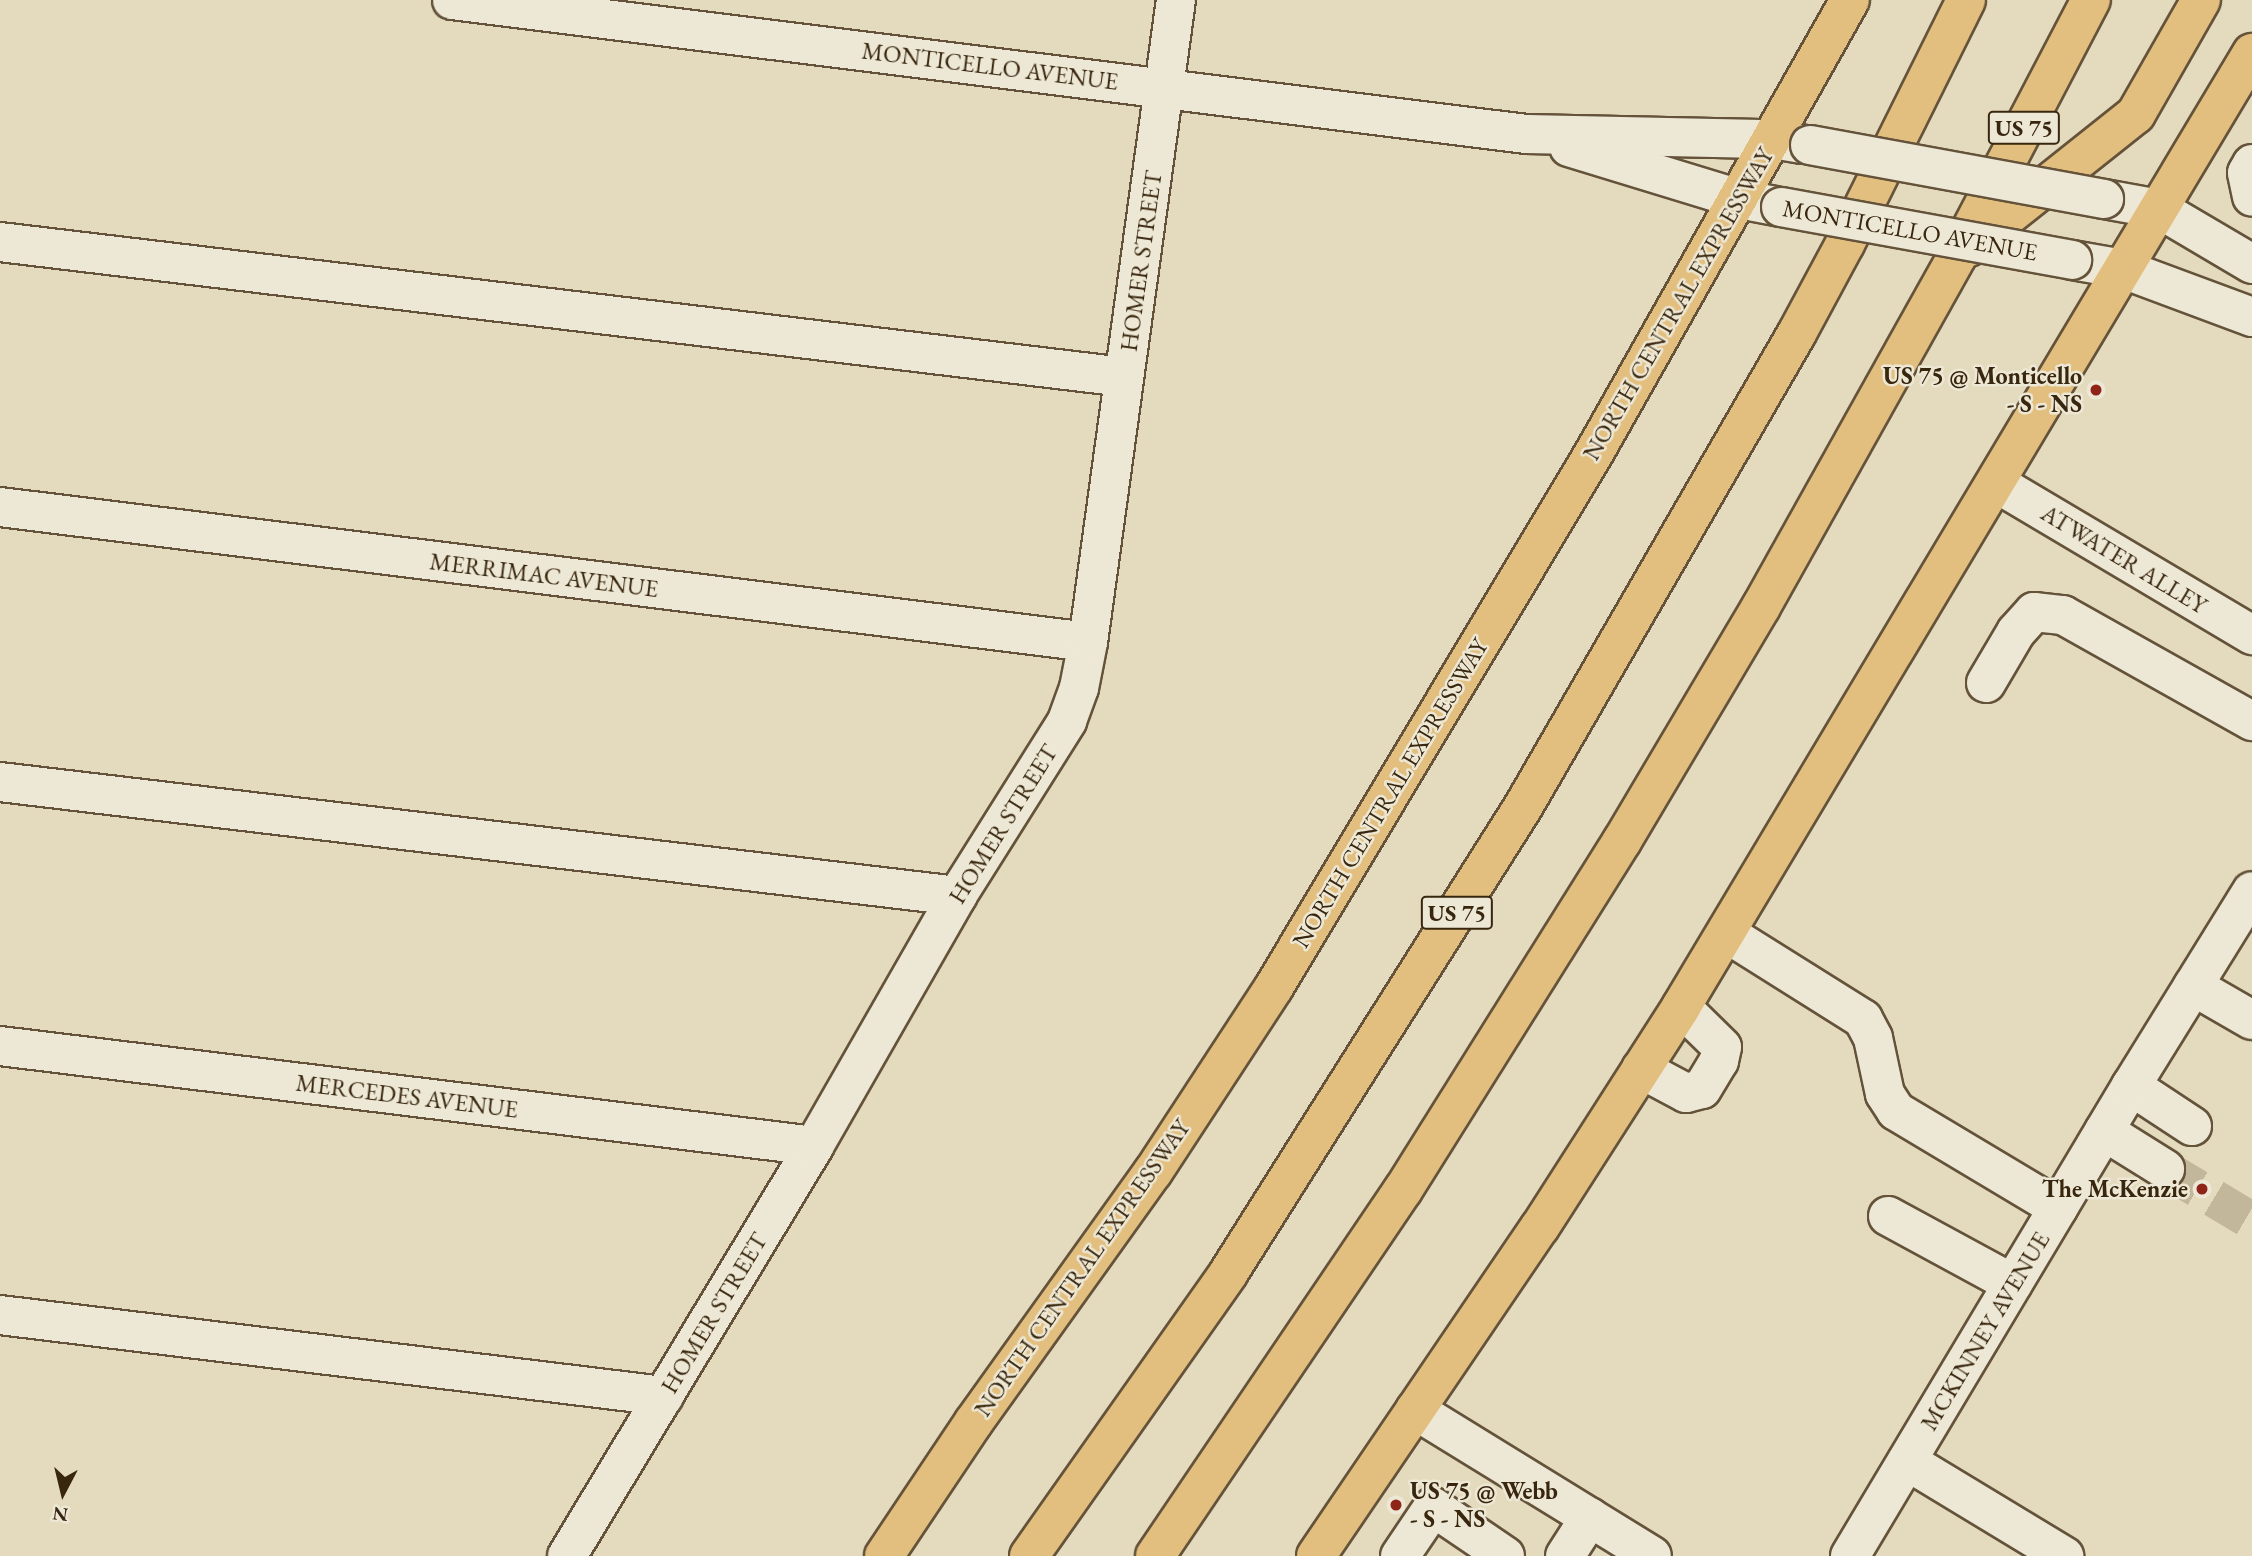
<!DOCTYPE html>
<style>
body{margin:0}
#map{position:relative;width:2252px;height:1556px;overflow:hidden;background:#e4dbbe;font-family:"EB Garamond",serif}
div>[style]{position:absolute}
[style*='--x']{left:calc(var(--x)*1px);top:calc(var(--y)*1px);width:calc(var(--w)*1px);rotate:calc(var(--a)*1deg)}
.minor-tunnel>*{height:38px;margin-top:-19px;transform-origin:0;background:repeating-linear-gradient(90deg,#c2b79b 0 38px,transparent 0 57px)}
.roads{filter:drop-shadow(2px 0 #64533a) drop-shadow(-2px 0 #64533a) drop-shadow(0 2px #64533a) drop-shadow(0 -2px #64533a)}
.minor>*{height:38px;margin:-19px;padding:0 19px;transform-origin:19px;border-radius:19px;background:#ede8d5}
.major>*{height:38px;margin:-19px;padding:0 19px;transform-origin:19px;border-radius:19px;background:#e2be7f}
.highway>*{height:38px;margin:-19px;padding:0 19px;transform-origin:19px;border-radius:19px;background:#e2be7f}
.bridges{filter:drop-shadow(2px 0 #64533a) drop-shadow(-2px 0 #64533a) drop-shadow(0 2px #64533a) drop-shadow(0 -2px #64533a)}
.minor-bridge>*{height:38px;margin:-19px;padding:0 19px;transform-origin:19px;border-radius:19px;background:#ede8d5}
.dots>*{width:19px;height:19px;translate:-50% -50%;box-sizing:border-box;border:4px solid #ede8d5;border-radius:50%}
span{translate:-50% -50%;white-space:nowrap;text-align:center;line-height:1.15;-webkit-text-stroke:5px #ede8d5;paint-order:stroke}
.shield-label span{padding:2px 5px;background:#ede8d5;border:2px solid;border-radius:5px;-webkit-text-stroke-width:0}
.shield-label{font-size:23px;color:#39260e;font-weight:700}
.street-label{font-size:24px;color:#39260e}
.poi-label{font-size:24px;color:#39260e;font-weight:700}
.right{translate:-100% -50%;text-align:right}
.left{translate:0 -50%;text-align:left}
.north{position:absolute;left:28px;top:1458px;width:70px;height:70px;-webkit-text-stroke:5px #ede8d5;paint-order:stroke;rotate:187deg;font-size:19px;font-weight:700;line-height:28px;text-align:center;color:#39260e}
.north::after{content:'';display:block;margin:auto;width:24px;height:32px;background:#39260e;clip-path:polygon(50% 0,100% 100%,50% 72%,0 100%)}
</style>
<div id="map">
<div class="minor-tunnel">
<i style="--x:2165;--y:1169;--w:101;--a:30.9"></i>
</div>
<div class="roads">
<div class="minor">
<i style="--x:452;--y:0;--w:1083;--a:7.11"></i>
<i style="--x:1527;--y:134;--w:246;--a:1.2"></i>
<i style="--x:1773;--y:139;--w:28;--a:10"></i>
<i style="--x:1569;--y:147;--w:178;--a:17"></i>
<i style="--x:1739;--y:199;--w:43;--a:10.8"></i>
<i style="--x:2252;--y:164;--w:10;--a:119"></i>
<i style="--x:2247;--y:173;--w:24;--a:78"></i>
<i style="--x:2104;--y:199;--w:56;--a:10.3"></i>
<i style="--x:2159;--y:209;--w:108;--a:30.6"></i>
<i style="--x:0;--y:242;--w:1132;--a:6.85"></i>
<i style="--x:2072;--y:260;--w:52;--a:10"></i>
<i style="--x:2123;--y:269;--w:138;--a:20.4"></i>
<i style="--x:1996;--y:483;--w:298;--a:30.7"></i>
<i style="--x:0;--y:507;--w:1096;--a:7.07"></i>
<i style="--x:1986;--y:683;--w:59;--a:-59.5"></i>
<i style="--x:2016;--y:632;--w:27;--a:-48"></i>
<i style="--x:2034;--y:612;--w:29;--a:6"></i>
<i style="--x:2063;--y:615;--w:217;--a:29.3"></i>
<i style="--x:0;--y:782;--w:964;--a:6.79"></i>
<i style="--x:1726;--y:933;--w:162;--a:32.1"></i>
<i style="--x:1863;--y:1019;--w:21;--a:62"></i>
<i style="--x:1873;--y:1038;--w:57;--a:77.9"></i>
<i style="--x:1885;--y:1094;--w:20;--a:57"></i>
<i style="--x:1896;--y:1111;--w:189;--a:30.9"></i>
<i style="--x:2193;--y:986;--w:68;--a:30"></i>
<i style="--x:0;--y:1046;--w:820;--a:7"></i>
<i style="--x:1641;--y:1069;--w:51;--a:28.1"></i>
<i style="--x:1686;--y:1093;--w:16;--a:-14"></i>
<i style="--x:1702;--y:1089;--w:33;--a:-59"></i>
<i style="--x:1719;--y:1061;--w:14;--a:-78"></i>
<i style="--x:1722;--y:1047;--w:57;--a:-135.7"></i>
<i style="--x:2131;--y:1086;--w:73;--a:33.3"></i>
<i style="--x:2104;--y:1131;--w:72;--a:31.9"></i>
<i style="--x:1888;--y:1216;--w:142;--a:28.5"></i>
<i style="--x:0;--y:1315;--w:669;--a:6.96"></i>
<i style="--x:1415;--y:1410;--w:278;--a:31.6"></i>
<i style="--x:1907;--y:1461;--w:184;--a:31.2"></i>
<i style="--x:567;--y:1556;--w:479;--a:-58.9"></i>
<i style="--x:814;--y:1146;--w:288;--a:-60.2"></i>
<i style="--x:957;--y:896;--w:207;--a:-57.8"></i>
<i style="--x:1067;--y:721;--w:35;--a:-70"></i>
<i style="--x:1079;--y:688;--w:47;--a:-78.9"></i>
<i style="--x:1088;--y:642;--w:648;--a:-82.2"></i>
<i style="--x:1400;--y:1556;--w:59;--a:-56"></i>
<i style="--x:1433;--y:1507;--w:87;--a:34.2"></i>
<i style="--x:1565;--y:1556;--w:46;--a:-57.3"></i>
<i style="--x:1850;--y:1556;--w:548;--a:-59.13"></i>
<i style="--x:2131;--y:1086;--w:229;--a:-58.2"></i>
</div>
<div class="major">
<i style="--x:884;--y:1556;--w:160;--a:-56.2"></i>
<i style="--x:973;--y:1423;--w:309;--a:-54.4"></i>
<i style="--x:1153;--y:1172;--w:221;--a:-56.8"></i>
<i style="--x:1274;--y:987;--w:623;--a:-59.07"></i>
<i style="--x:1594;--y:453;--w:520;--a:-60.53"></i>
<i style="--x:1316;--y:1556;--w:398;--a:-55.8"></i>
<i style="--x:1540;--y:1227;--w:261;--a:-57.3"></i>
<i style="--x:1681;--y:1007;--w:1112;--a:-59.1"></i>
</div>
<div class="highway">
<i style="--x:1969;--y:247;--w:213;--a:-38.5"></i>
<i style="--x:2136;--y:114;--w:131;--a:-60.3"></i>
<i style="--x:1029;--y:1556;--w:347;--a:-54.8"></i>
<i style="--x:1229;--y:1272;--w:550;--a:-57.7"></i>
<i style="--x:1523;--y:807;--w:547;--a:-59.97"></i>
<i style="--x:1797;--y:333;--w:101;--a:-61.7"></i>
<i style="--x:1845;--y:244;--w:272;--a:-63.6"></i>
<i style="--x:1155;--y:1556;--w:442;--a:-55.9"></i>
<i style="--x:1403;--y:1190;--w:412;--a:-57.9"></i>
<i style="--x:1622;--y:841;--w:272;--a:-59.3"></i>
<i style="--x:1761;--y:607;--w:402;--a:-60.8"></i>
<i style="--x:1957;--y:256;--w:289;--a:-62.4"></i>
</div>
</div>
<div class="bridges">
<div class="minor-bridge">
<i style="--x:1810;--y:145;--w:299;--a:10.4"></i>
<i style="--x:1781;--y:207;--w:296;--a:10.3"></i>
</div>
</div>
<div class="dots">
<i style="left:2096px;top:390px;background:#8f2418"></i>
<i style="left:2202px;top:1189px;background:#8f2418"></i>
<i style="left:1396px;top:1505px;background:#8f2418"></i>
</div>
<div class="shield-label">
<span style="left:2024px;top:128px">US 75</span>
<span style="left:1457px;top:913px">US 75</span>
</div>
<div class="street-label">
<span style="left:990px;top:66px;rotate:7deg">MONTICELLO AVENUE</span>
<span style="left:1910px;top:230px;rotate:10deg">MONTICELLO AVENUE</span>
<span style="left:1141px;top:261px;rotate:-82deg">HOMER STREET</span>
<span style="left:1678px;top:304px;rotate:-60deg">NORTH CENTRAL EXPRESSWAY</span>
<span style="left:2124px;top:559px;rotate:31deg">ATWATER ALLEY</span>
<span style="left:544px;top:575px;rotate:7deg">MERRIMAC AVENUE</span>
<span style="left:1390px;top:793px;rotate:-59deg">NORTH CENTRAL EXPRESSWAY</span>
<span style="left:1003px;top:824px;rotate:-58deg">HOMER STREET</span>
<span style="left:407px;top:1096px;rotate:7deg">MERCEDES AVENUE</span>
<span style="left:1082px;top:1268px;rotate:-55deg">NORTH CENTRAL EXPRESSWAY</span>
<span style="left:714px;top:1313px;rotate:-59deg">HOMER STREET</span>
<span style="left:1985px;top:1331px;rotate:-59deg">MCKINNEY AVENUE</span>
</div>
<div class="poi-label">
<span class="right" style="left:2082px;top:390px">US 75 @ Monticello<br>- S - NS</span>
<span class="right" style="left:2188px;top:1189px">The McKenzie</span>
<span class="left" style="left:1410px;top:1505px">US 75 @ Webb<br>- S - NS</span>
</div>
<div class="north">N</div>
</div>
